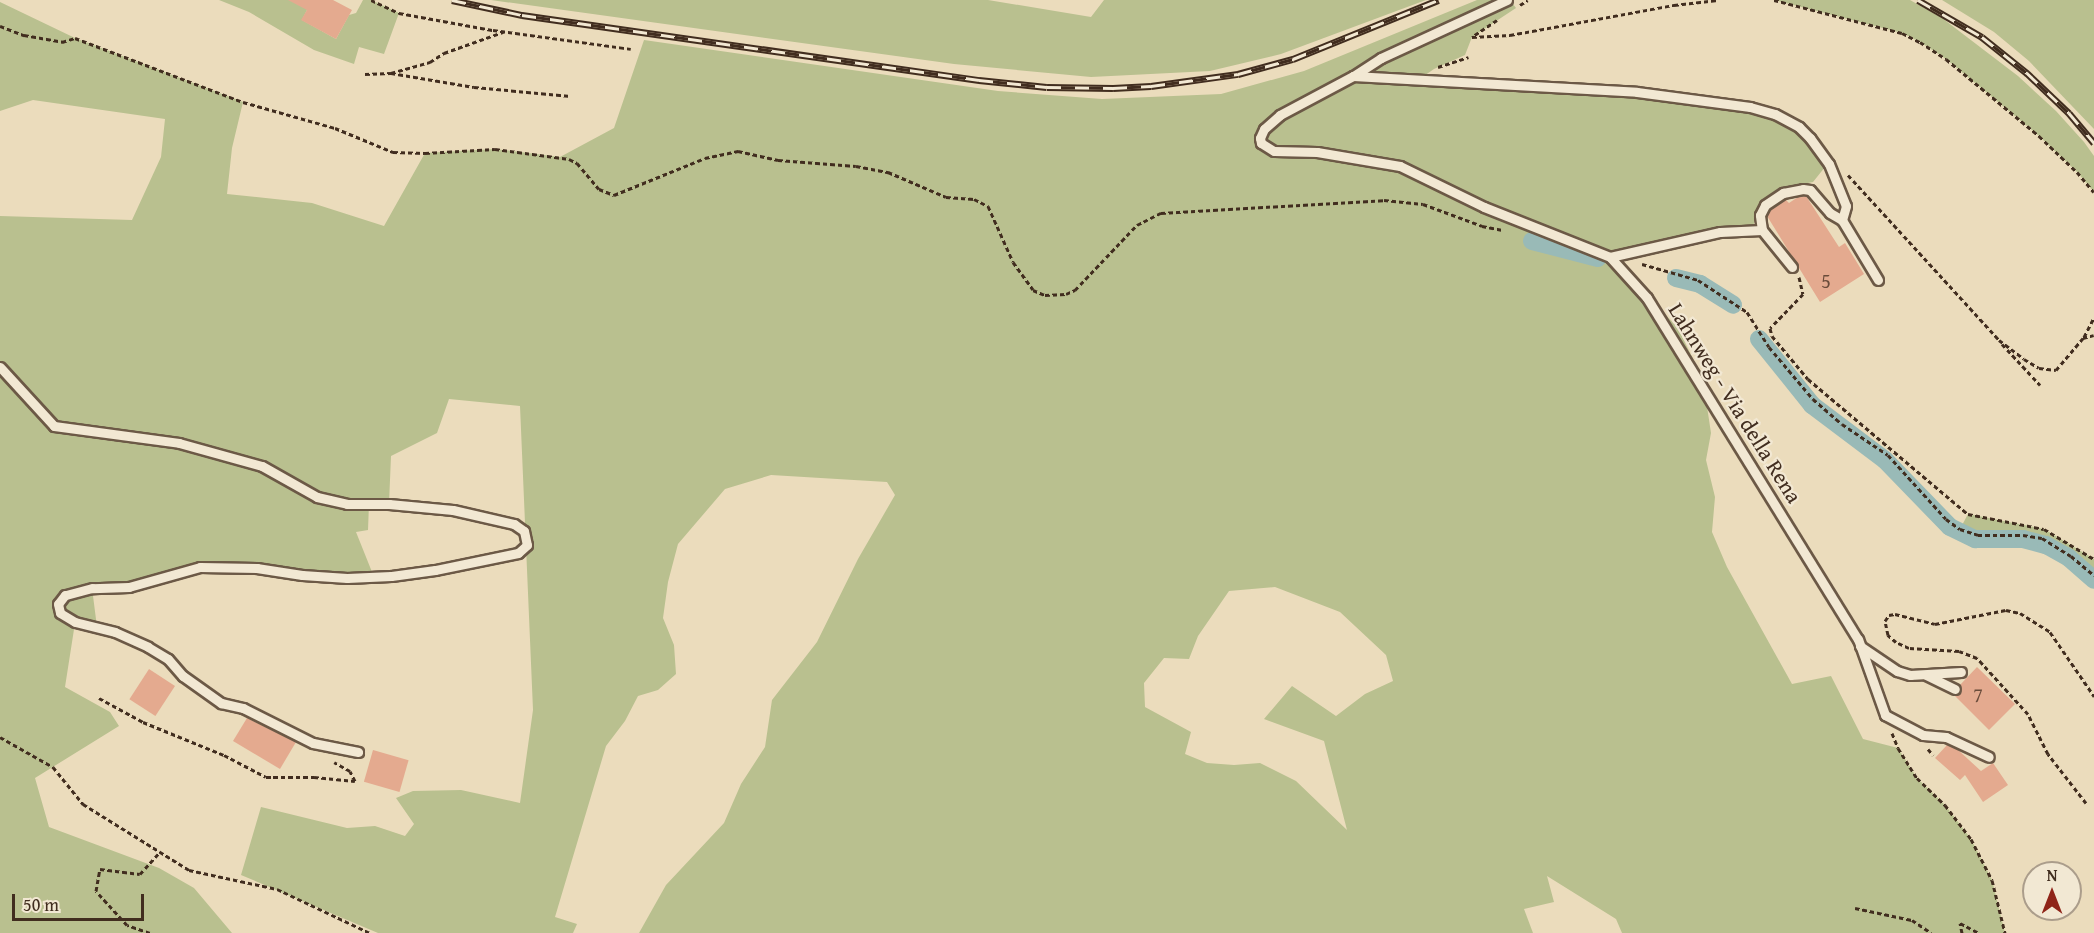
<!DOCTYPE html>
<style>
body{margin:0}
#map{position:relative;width:2094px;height:933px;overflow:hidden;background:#ebdcbc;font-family:"Gentium Book Plus",serif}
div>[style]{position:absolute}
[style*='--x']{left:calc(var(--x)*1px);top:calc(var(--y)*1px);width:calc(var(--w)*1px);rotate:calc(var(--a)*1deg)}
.green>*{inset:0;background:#b9c08f}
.canal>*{height:18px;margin:-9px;padding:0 9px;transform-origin:9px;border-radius:9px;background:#99bab7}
.building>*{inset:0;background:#e4aa8f;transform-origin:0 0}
.path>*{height:3px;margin-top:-1.5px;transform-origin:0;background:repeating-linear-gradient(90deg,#412d1f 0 4.5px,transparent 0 7.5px)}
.roads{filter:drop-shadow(2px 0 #6c5946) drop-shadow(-2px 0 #6c5946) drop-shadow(0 2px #6c5946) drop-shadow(0 -2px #6c5946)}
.service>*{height:9px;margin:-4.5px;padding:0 4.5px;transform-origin:4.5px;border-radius:4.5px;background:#f2e8d3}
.rail>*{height:7px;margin-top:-3.5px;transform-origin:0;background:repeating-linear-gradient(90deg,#f2e8d3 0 14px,#412d1f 0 28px);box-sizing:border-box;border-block:2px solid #412d1f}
span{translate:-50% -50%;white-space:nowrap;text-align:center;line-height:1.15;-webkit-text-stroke:4.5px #f2e8d3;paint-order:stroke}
.number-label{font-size:20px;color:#6a4c3b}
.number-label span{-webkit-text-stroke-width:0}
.street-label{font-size:22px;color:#412d1f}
.north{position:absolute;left:2022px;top:861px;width:60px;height:60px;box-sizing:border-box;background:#f2e8d3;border:2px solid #ab9d8b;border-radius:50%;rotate:0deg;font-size:16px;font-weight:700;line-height:24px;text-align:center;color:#412d1f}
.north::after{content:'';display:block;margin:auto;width:21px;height:27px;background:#8f2418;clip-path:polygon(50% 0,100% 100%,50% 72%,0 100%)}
.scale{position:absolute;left:12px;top:894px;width:132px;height:27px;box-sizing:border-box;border:3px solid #412d1f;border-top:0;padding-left:8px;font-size:18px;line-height:21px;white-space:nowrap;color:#412d1f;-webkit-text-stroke:4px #f2e8d3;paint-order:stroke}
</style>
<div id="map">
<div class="green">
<i style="clip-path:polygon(219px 0,312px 0,302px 20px,336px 39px,349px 15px,356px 13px,363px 0,371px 0,399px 13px,384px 54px,359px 47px,354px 64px,314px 50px,249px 12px)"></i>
<i style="clip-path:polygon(491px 0,988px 0,1091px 17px,1104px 0,1426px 0,1281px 54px,1210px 71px,1091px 77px,954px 64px)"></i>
<i style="clip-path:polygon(evenodd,1477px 0,1510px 0,1516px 8px,1472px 37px,1465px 55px,1434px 69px,1418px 80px,1589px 90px,1749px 111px,1774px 117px,1797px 130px,1808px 140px,1825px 167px,1813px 182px,1781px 188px,1759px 208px,1753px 226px,1611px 257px,1678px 328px,1703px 380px,1711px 433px,1706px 460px,1715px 497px,1712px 532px,1727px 567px,1792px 684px,1831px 676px,1863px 739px,1898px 748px,1917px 778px,1945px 805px,1971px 839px,1992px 880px,2005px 933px,1622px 933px,1616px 919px,1547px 876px,1554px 902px,1524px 909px,1533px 933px,639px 933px,666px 885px,724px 823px,741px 784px,765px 747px,772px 700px,817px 642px,858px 559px,895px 495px,887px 482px,771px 475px,725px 489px,678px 544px,668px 582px,663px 618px,674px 645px,676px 674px,658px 690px,638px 696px,625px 721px,606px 746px,555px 917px,577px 924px,573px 933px,378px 933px,241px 875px,261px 807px,347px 828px,375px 826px,405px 836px,414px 824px,396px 798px,413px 791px,461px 790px,520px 803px,533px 710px,520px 406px,449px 399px,437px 433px,391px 456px,389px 504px,369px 504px,368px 530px,356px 532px,374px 577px,200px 567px,129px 587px,92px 588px,97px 627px,75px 623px,65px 687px,110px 712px,119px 726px,35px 778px,49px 827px,159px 868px,194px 888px,232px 933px,0 933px,0 216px,132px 220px,161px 157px,165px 119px,33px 100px,0 111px,0 2px,75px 38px,243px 102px,232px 148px,227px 194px,312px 203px,384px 226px,425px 153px,495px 149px,560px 157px,614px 128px,644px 40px,998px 91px,1102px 99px,1221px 94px,1304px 71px,1477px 0,1275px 587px,1340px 612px,1386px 655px,1393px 681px,1365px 694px,1336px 716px,1292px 686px,1264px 719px,1324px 741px,1347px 830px,1296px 781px,1260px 763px,1234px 765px,1207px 763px,1185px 754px,1191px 732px,1145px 707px,1144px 683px,1164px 658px,1189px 659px,1198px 636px,1229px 591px,1275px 587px)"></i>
<i style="clip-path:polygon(1774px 0,1910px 0,1942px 18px,2018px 76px,2056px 111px,2084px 142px,2094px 156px,2094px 192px,2077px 172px,2039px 136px,1946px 59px,1920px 42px,1902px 33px)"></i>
<i style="clip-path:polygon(1942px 0,2094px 0,2094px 129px,2029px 61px,1994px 32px)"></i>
<i style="clip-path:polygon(1968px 514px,2044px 529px,2094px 559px,2094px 575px,2071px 555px,2042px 538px,2023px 535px,1978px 535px,1960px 529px)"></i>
</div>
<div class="canal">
<i style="--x:1532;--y:241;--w:68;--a:14.4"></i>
<i style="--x:1676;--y:278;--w:25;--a:14"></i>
<i style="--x:1700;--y:284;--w:39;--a:32"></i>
<i style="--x:1759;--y:339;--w:85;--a:51.2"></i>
<i style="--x:1812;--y:405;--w:91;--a:37"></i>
<i style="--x:1885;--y:460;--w:93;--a:45.9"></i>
<i style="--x:1950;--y:527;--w:28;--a:26"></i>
<i style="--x:1975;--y:539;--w:48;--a:0"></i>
<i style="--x:2023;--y:539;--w:24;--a:15"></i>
<i style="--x:2046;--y:545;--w:26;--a:29"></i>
<i style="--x:2069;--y:558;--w:33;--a:41"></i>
</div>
<div class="building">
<i style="clip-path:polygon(288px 0,333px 0,352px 10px,336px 39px,301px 20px,307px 10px)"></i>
<i style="clip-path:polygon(1806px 196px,1839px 247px,1845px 243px,1864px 274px,1820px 302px,1767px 216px,1770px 210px,1786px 200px,1789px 203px,1798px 197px)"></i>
<i style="clip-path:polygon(1977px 667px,2015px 704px,1989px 730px,1955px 696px,1961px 692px,1960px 685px)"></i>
<i style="left:149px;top:669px;width:31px;height:36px;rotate:33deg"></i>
<i style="clip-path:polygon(247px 718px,296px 742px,280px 769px,233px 741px)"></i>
<i style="clip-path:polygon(1947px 745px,1957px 749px,1981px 771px,1993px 763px,2008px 785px,1983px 802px,1965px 775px,1960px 780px,1935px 758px)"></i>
<i style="left:373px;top:750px;width:37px;height:33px;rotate:16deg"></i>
</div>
<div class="path">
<i style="--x:371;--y:0;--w:31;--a:25"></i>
<i style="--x:399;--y:13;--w:96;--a:10.3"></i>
<i style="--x:493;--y:30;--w:139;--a:7.8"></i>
<i style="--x:1774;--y:0;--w:132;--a:14.5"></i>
<i style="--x:1902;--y:33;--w:20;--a:27"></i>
<i style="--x:1920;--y:42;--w:31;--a:33"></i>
<i style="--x:1946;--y:59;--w:121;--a:39.6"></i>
<i style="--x:2039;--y:136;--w:52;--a:43.5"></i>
<i style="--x:2077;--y:172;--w:26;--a:50"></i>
<i style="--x:1520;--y:5;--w:9;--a:-32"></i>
<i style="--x:1497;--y:20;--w:30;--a:146"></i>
<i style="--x:1472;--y:37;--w:38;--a:-3"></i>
<i style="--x:1510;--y:35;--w:167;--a:-10.4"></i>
<i style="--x:1674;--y:5;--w:44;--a:-6.5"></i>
<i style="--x:0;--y:26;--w:26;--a:21"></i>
<i style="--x:24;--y:35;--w:39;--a:10"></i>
<i style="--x:62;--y:42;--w:14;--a:-17"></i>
<i style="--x:75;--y:38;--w:180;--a:20.9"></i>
<i style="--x:243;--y:102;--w:96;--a:15.8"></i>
<i style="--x:335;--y:128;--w:63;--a:22.5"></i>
<i style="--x:393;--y:152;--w:32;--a:2"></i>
<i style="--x:425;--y:153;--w:70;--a:-3.3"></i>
<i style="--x:495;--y:149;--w:75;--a:7.7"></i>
<i style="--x:569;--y:159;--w:9;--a:27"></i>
<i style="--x:577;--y:163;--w:34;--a:50"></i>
<i style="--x:599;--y:189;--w:16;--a:22"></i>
<i style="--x:614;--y:195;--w:98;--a:-22.1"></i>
<i style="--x:705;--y:158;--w:34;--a:-12"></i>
<i style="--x:738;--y:151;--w:41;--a:12.7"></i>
<i style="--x:778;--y:160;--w:78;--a:4.4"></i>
<i style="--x:856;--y:166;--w:33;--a:11"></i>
<i style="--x:888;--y:172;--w:63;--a:23.3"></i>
<i style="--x:946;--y:197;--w:28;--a:4"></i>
<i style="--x:974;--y:199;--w:16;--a:27"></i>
<i style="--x:988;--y:206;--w:61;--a:65.9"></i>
<i style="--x:1013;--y:262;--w:34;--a:54"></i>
<i style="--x:1033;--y:290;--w:13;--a:23"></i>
<i style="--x:1045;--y:295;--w:21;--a:-3"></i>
<i style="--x:1066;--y:294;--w:10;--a:-24"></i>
<i style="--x:1075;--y:290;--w:90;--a:-46.4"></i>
<i style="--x:1137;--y:225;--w:27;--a:-27"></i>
<i style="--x:1161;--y:213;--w:223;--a:-3.3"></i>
<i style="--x:1384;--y:200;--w:39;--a:6"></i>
<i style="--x:1423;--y:204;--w:63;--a:20.4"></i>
<i style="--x:1482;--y:226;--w:21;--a:11"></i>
<i style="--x:1438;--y:67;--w:32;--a:-18"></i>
<i style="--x:391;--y:73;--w:84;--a:9.6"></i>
<i style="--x:474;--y:87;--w:97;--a:5.3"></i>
<i style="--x:365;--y:74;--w:26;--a:-2"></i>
<i style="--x:391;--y:73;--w:41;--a:-15.8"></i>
<i style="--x:430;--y:62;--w:17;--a:-33"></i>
<i style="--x:444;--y:53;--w:63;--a:-19.6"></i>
<i style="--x:1848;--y:175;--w:224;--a:47.5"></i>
<i style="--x:1999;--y:340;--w:31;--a:37"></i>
<i style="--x:2024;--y:359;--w:17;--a:31"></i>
<i style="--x:2039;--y:368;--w:17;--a:7"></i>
<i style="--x:2056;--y:370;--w:42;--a:-49.8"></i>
<i style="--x:2083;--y:338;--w:11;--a:-15"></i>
<i style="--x:1642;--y:264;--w:58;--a:15.9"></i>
<i style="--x:1698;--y:280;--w:59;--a:33.1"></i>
<i style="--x:1747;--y:312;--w:41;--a:57.8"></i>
<i style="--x:1769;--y:347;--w:68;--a:49.8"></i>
<i style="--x:1813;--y:399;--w:38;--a:41"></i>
<i style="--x:1842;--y:424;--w:55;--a:34"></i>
<i style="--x:1888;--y:455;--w:86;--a:47.8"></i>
<i style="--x:1946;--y:519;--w:17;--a:36"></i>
<i style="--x:1960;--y:529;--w:19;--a:18"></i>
<i style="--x:1978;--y:535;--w:45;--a:0"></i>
<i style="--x:2023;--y:535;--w:19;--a:9"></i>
<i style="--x:2042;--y:538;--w:34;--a:32"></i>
<i style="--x:2071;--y:556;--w:30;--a:40"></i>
<i style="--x:1799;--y:277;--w:17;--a:77"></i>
<i style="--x:1803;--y:294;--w:47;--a:134.1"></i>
<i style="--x:1770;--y:328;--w:8;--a:76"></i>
<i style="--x:1772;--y:336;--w:56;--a:50.1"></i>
<i style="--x:1808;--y:379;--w:209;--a:40.2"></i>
<i style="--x:1968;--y:514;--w:77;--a:11.2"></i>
<i style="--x:2044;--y:529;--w:58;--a:31"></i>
<i style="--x:2084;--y:337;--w:22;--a:-63"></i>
<i style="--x:2002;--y:344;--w:56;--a:47.2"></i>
<i style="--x:99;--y:698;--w:50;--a:28.6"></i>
<i style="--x:143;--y:722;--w:87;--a:22.2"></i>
<i style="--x:224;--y:755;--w:47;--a:27.6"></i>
<i style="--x:266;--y:777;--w:48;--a:0"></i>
<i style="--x:314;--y:777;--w:41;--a:5.6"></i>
<i style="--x:355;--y:781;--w:11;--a:-117"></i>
<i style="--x:350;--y:771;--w:18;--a:-151"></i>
<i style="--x:1892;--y:733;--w:16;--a:68"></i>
<i style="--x:1898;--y:748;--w:36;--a:58"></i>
<i style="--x:1917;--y:778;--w:39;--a:44"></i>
<i style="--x:1945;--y:805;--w:43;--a:52.6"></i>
<i style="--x:1971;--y:839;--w:46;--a:62.9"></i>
<i style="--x:1992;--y:880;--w:55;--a:76.2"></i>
<i style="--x:0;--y:737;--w:61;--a:29.5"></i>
<i style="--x:53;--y:767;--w:48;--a:51"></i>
<i style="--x:83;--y:804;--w:125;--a:31.9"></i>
<i style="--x:189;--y:870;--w:90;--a:12.2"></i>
<i style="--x:277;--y:889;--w:103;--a:25.3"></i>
<i style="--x:1928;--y:749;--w:8;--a:50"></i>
<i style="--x:2086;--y:803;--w:62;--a:-127.8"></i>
<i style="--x:2048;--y:754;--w:45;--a:-116.6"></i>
<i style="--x:2028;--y:714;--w:76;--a:-132.3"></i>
<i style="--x:1977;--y:658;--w:19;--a:-159"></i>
<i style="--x:1959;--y:651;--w:50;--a:-176.6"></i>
<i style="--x:1909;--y:648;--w:14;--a:-155"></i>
<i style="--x:1896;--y:642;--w:11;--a:-139"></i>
<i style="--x:1888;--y:635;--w:14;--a:-102"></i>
<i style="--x:1885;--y:621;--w:7;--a:-56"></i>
<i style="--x:1889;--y:615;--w:6;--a:-9"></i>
<i style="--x:1895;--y:614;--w:41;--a:14"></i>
<i style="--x:1935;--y:624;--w:72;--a:-11.2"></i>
<i style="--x:2006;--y:610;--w:14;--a:12"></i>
<i style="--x:2020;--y:613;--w:36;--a:32"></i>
<i style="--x:2050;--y:632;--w:78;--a:55.5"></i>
<i style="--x:1855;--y:908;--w:58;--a:11.9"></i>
<i style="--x:1912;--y:920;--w:23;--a:34"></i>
<i style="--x:150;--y:933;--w:24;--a:-161"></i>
<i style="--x:127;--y:925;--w:46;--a:-132.4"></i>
<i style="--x:96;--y:891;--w:22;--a:-80"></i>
<i style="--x:100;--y:869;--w:40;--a:7.1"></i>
<i style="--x:140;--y:874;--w:30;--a:-48"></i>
<i style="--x:1962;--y:933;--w:10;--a:-101"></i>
<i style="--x:1960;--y:923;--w:21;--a:28"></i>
</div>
<div class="roads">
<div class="service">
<i style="--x:1507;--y:0;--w:139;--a:155.3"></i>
<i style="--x:1381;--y:58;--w:33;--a:147"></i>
<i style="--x:1353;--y:76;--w:83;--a:151.9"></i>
<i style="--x:1280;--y:115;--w:21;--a:139"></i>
<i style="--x:1264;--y:129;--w:10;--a:114"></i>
<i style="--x:1260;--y:138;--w:5;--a:79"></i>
<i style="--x:1261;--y:143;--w:15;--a:32"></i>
<i style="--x:1274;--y:151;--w:43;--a:1.3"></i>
<i style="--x:1317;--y:152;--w:84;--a:9.6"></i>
<i style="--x:1400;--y:166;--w:93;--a:26"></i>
<i style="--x:1484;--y:207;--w:136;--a:21.6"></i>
<i style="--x:1610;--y:257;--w:55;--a:47.9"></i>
<i style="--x:1647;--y:298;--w:401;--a:58.3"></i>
<i style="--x:1858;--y:639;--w:81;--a:70.4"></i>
<i style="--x:1885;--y:715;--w:43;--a:27.8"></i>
<i style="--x:1923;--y:735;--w:23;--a:5"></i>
<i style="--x:1946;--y:737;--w:47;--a:24.9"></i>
<i style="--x:1353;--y:76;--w:284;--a:3.2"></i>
<i style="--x:1637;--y:92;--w:114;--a:7.6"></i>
<i style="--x:1750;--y:107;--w:26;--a:16"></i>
<i style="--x:1775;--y:114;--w:27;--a:28"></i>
<i style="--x:1799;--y:127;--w:16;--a:45"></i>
<i style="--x:1810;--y:138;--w:32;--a:54"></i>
<i style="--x:1829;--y:164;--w:45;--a:68"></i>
<i style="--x:1846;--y:206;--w:15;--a:106"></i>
<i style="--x:1610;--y:257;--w:113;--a:-12.8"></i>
<i style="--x:1720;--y:232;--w:42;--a:-2.7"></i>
<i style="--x:1792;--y:267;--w:48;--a:-129"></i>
<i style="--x:1762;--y:230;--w:15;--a:-98"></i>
<i style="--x:1760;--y:215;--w:11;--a:-63"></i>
<i style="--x:1765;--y:205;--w:22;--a:-34"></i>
<i style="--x:1783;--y:193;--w:20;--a:-11"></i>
<i style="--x:1803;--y:189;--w:7;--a:8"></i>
<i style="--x:1810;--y:190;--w:30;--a:49"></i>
<i style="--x:1830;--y:213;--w:14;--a:30"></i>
<i style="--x:1842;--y:220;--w:70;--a:59"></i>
<i style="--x:0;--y:367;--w:80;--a:47.5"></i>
<i style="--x:54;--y:426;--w:126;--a:7.7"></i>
<i style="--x:179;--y:443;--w:86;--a:15.5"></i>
<i style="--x:262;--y:466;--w:63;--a:29.4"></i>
<i style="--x:317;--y:497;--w:31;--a:13"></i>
<i style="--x:347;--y:504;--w:42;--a:0"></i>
<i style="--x:389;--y:504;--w:64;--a:5.4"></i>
<i style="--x:453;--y:510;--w:63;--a:12.9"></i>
<i style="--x:514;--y:524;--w:12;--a:35"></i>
<i style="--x:524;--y:531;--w:14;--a:78"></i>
<i style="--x:527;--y:545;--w:12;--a:138"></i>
<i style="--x:518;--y:553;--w:85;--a:168.4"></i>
<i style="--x:435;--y:570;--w:44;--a:172.2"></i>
<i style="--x:391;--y:576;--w:44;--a:177.4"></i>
<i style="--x:347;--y:578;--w:45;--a:-176.2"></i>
<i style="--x:302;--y:575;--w:46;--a:-171.2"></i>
<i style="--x:257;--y:568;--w:57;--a:-179"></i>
<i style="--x:200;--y:567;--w:74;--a:164.3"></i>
<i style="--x:129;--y:587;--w:37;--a:178"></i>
<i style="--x:92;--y:588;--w:28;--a:165"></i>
<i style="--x:65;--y:595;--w:11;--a:128"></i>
<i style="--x:58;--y:604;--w:9;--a:77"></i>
<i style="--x:60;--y:613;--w:17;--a:31"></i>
<i style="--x:75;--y:622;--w:41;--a:14"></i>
<i style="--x:115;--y:632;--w:36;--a:24"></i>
<i style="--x:148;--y:647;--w:23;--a:31"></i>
<i style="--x:168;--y:659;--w:23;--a:49"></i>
<i style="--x:183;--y:676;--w:47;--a:35.4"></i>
<i style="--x:221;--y:703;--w:23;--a:13"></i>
<i style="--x:243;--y:708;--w:78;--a:26.6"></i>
<i style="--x:313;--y:743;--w:46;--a:11.3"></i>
<i style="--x:1860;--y:646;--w:45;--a:34"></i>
<i style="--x:1897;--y:671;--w:14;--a:17"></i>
<i style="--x:1910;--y:675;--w:51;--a:-3.4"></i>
<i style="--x:1926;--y:675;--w:32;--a:26"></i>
</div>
</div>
<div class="rail">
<i style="--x:452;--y:0;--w:72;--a:12.1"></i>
<i style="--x:522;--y:15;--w:462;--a:8.1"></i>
<i style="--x:979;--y:80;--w:68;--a:5.9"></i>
<i style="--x:1047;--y:87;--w:66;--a:0.9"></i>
<i style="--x:1113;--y:88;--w:38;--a:-3"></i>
<i style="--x:1151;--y:86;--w:88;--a:-7.9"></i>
<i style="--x:1238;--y:74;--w:57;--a:-15.3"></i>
<i style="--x:1293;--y:59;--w:157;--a:-22.1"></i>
<i style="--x:1918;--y:0;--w:74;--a:30"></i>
<i style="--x:1982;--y:37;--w:58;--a:38.7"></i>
<i style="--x:2027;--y:73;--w:58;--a:43.6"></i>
<i style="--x:2069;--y:113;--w:39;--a:50"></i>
</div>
<div class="number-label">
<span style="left:1826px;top:280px">5</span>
<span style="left:1978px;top:694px">7</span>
</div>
<div class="street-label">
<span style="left:1735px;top:403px;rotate:58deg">Lahnweg - Via della Rena</span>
</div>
<div class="north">N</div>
<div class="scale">50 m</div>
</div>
